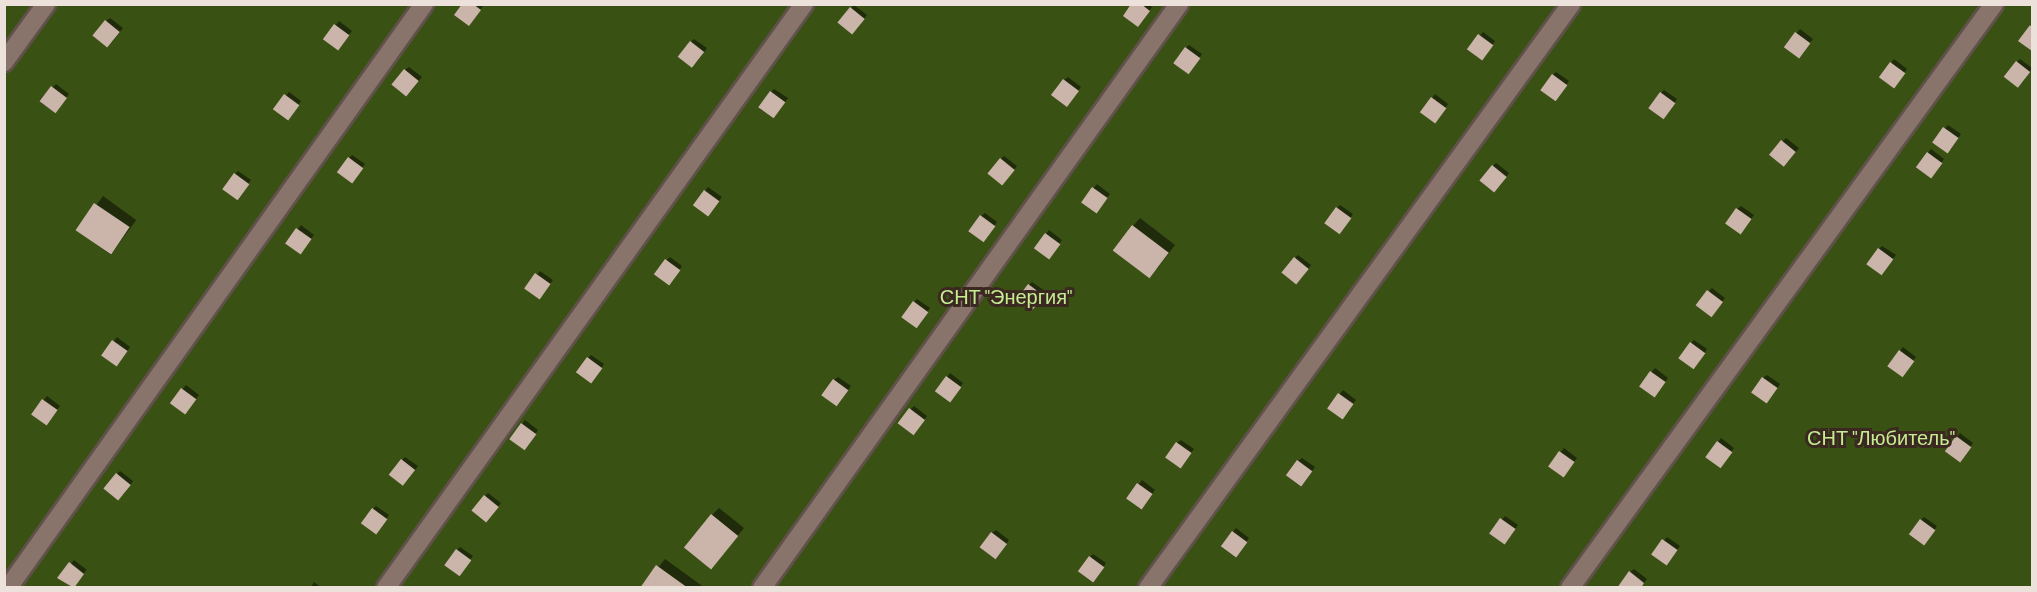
<!DOCTYPE html>
<meta charset="utf-8">
<style>
body{margin:0}
#map{position:relative;width:2037px;height:592px;overflow:hidden;background:#44322a;font-family:Barlow,sans-serif}
div>[style]{position:absolute}
[style*='--x']{left:calc(var(--x)*1px);top:calc(var(--y)*1px);width:calc(var(--w)*1px);rotate:calc(var(--a)*1deg)}
.green>*{inset:0;background:#3a5114;transform-origin:0 0}
.shadow>*{inset:0;background:#0007;transform-origin:0 0}
.building>*{inset:0;background:#cbb4aa;transform-origin:0 0}
.roads{filter:drop-shadow(2px 0 #61514b) drop-shadow(-2px 0 #61514b) drop-shadow(0 2px #61514b) drop-shadow(0 -2px #61514b)}
.service>*{height:18px;margin:-9px;padding:0 9px;transform-origin:9px;border-radius:9px;background:#89746b}
span{translate:-50% -50%;white-space:nowrap;text-align:center;line-height:1.15;-webkit-text-stroke:6px #3a2821;paint-order:stroke}
.park-label{font-size:20px;color:#c5ec91}
.frame{position:absolute;inset:0;border:6px solid #ede1dc;pointer-events:none}
</style>
<div id="map">
<div class="green">
<i style="left:4px;top:5px;width:2028px;height:582px"></i>
</div>
<div class="shadow">
<i style="clip-path:polygon(464px 4px,480px 4px,483px 6px,472px 21px)"></i>
<i style="clip-path:polygon(1133px 4px,1149px 4px,1152px 7px,1142px 22px)"></i>
<i style="clip-path:polygon(854px 5px,867px 15px,857px 29px,851px 8px)"></i>
<i style="clip-path:polygon(110px 18px,123px 28px,112px 42px,106px 21px)"></i>
<i style="clip-path:polygon(339px 21px,352px 31px,341px 45px,325px 39px)"></i>
<i style="clip-path:polygon(1800px 29px,1813px 39px,1802px 53px,1786px 47px)"></i>
<i style="clip-path:polygon(1483px 32px,1495px 41px,1485px 55px,1469px 49px)"></i>
<i style="clip-path:polygon(694px 39px,707px 48px,696px 63px,691px 42px)"></i>
<i style="clip-path:polygon(1189px 45px,1202px 54px,1192px 69px,1186px 48px)"></i>
<i style="clip-path:polygon(1894px 59px,1907px 69px,1896px 83px,1891px 63px)"></i>
<i style="clip-path:polygon(2020px 59px,2032px 68px,2022px 83px,2017px 62px)"></i>
<i style="clip-path:polygon(409px 67px,422px 77px,411px 91px,405px 70px)"></i>
<i style="clip-path:polygon(1556px 72px,1569px 81px,1558px 96px,1553px 75px)"></i>
<i style="clip-path:polygon(1068px 77px,1081px 87px,1070px 101px,1064px 80px)"></i>
<i style="clip-path:polygon(56px 84px,69px 94px,58px 108px,53px 87px)"></i>
<i style="clip-path:polygon(774px 89px,788px 98px,777px 113px,771px 92px)"></i>
<i style="clip-path:polygon(1664px 90px,1677px 99px,1666px 114px,1661px 93px)"></i>
<i style="clip-path:polygon(289px 92px,301px 101px,291px 115px,275px 109px)"></i>
<i style="clip-path:polygon(1435px 94px,1448px 104px,1438px 118px,1421px 112px)"></i>
<i style="clip-path:polygon(1948px 125px,1961px 134px,1951px 149px,1934px 142px)"></i>
<i style="clip-path:polygon(1786px 138px,1799px 148px,1788px 162px,1783px 141px)"></i>
<i style="clip-path:polygon(1931px 149px,1944px 159px,1934px 173px,1917px 167px)"></i>
<i style="clip-path:polygon(352px 155px,365px 164px,355px 178px,349px 158px)"></i>
<i style="clip-path:polygon(1004px 156px,1017px 166px,1006px 180px,1001px 159px)"></i>
<i style="clip-path:polygon(1496px 163px,1509px 173px,1499px 187px,1493px 166px)"></i>
<i style="clip-path:polygon(238px 171px,251px 180px,240px 195px,235px 174px)"></i>
<i style="clip-path:polygon(1097px 184px,1110px 194px,1099px 208px,1083px 202px)"></i>
<i style="clip-path:polygon(708px 187px,722px 197px,711px 211px,694px 205px)"></i>
<i style="left:103px;top:196px;width:41px;height:43px;rotate:36deg"></i>
<i style="clip-path:polygon(1340px 205px,1353px 214px,1343px 228px,1337px 208px)"></i>
<i style="clip-path:polygon(1741px 206px,1754px 215px,1743px 230px,1737px 209px)"></i>
<i style="clip-path:polygon(985px 213px,997px 222px,987px 237px,981px 216px)"></i>
<i style="clip-path:polygon(1140px 218px,1175px 245px,1157px 269px,1133px 226px)"></i>
<i style="clip-path:polygon(301px 225px,314px 235px,303px 249px,287px 243px)"></i>
<i style="clip-path:polygon(1049px 230px,1062px 240px,1052px 254px,1046px 234px)"></i>
<i style="clip-path:polygon(1882px 246px,1896px 255px,1885px 269px,1879px 249px)"></i>
<i style="clip-path:polygon(1298px 255px,1311px 265px,1301px 279px,1295px 258px)"></i>
<i style="clip-path:polygon(670px 257px,682px 266px,672px 281px,667px 260px)"></i>
<i style="clip-path:polygon(540px 271px,553px 280px,542px 295px,526px 288px)"></i>
<i style="clip-path:polygon(1032px 282px,1045px 291px,1034px 305px,1029px 285px)"></i>
<i style="clip-path:polygon(1712px 288px,1725px 298px,1714px 312px,1709px 291px)"></i>
<i style="clip-path:polygon(917px 299px,930px 308px,920px 323px,914px 302px)"></i>
<i style="clip-path:polygon(117px 337px,130px 347px,119px 362px,103px 355px)"></i>
<i style="clip-path:polygon(1694px 340px,1707px 349px,1697px 364px,1691px 343px)"></i>
<i style="clip-path:polygon(1903px 347px,1916px 357px,1905px 371px,1900px 351px)"></i>
<i style="clip-path:polygon(591px 355px,604px 364px,594px 379px,588px 358px)"></i>
<i style="clip-path:polygon(1655px 368px,1668px 378px,1657px 392px,1641px 386px)"></i>
<i style="clip-path:polygon(950px 373px,963px 383px,953px 397px,947px 377px)"></i>
<i style="clip-path:polygon(1767px 375px,1780px 384px,1769px 399px,1763px 378px)"></i>
<i style="clip-path:polygon(838px 377px,851px 386px,840px 401px,834px 380px)"></i>
<i style="clip-path:polygon(186px 385px,199px 395px,188px 409px,171px 403px)"></i>
<i style="clip-path:polygon(1343px 390px,1356px 400px,1345px 414px,1329px 408px)"></i>
<i style="clip-path:polygon(47px 396px,60px 406px,49px 420px,33px 414px)"></i>
<i style="clip-path:polygon(914px 406px,927px 416px,916px 430px,911px 409px)"></i>
<i style="clip-path:polygon(525px 420px,538px 430px,528px 445px,511px 438px)"></i>
<i style="clip-path:polygon(1960px 433px,1973px 443px,1963px 457px,1946px 451px)"></i>
<i style="clip-path:polygon(1721px 438px,1734px 448px,1724px 462px,1718px 442px)"></i>
<i style="clip-path:polygon(1181px 440px,1194px 449px,1183px 464px,1177px 443px)"></i>
<i style="clip-path:polygon(1564px 448px,1577px 458px,1566px 472px,1550px 466px)"></i>
<i style="clip-path:polygon(405px 457px,418px 466px,407px 481px,402px 460px)"></i>
<i style="clip-path:polygon(1302px 458px,1315px 467px,1304px 482px,1298px 461px)"></i>
<i style="clip-path:polygon(120px 471px,133px 481px,123px 495px,117px 474px)"></i>
<i style="clip-path:polygon(1142px 480px,1155px 490px,1145px 504px,1128px 498px)"></i>
<i style="clip-path:polygon(488px 493px,501px 503px,490px 517px,485px 496px)"></i>
<i style="clip-path:polygon(376px 506px,389px 515px,379px 529px,373px 509px)"></i>
<i style="clip-path:polygon(719px 508px,744px 528px,718px 560px,712px 515px)"></i>
<i style="clip-path:polygon(1505px 516px,1518px 525px,1507px 540px,1491px 533px)"></i>
<i style="clip-path:polygon(1924px 517px,1937px 526px,1927px 540px,1921px 520px)"></i>
<i style="clip-path:polygon(1236px 528px,1249px 538px,1239px 552px,1222px 546px)"></i>
<i style="clip-path:polygon(996px 530px,1009px 540px,999px 554px,992px 533px)"></i>
<i style="clip-path:polygon(1667px 537px,1680px 546px,1669px 561px,1653px 555px)"></i>
<i style="clip-path:polygon(460px 547px,473px 556px,462px 571px,457px 550px)"></i>
<i style="clip-path:polygon(1093px 554px,1106px 563px,1096px 578px,1090px 557px)"></i>
<i style="clip-path:polygon(665px 559px,705px 588px,642px 588px)"></i>
<i style="left:74px;top:560px;width:16px;height:23px;rotate:38deg"></i>
<i style="clip-path:polygon(1634px 569px,1647px 579px,1640px 588px,1630px 572px)"></i>
<i style="clip-path:polygon(314px 582px,322px 588px,310px 588px)"></i>
</div>
<div class="building">
<i style="clip-path:polygon(462px 4px,473px 4px,481px 10px,469px 26px,454px 15px)"></i>
<i style="clip-path:polygon(1131px 4px,1141px 4px,1150px 11px,1138px 27px,1123px 16px)"></i>
<i style="left:850px;top:7px;width:19px;height:20px;rotate:39deg"></i>
<i style="left:105px;top:20px;width:19px;height:20px;rotate:39deg"></i>
<i style="left:334px;top:24px;width:19px;height:19px;rotate:36deg"></i>
<i style="clip-path:polygon(2030px 25px,2032px 28px,2032px 51px,2018px 41px)"></i>
<i style="left:1795px;top:32px;width:19px;height:19px;rotate:36deg"></i>
<i style="left:1478px;top:34px;width:19px;height:19px;rotate:36deg"></i>
<i style="left:690px;top:41px;width:18px;height:20px;rotate:38deg"></i>
<i style="left:1185px;top:47px;width:19px;height:20px;rotate:36deg"></i>
<i style="left:2016px;top:61px;width:18px;height:20px;rotate:38deg"></i>
<i style="left:1890px;top:62px;width:19px;height:19px;rotate:36deg"></i>
<i style="left:404px;top:69px;width:19px;height:20px;rotate:39deg"></i>
<i style="left:1552px;top:74px;width:19px;height:20px;rotate:36deg"></i>
<i style="left:1063px;top:79px;width:20px;height:20px;rotate:37deg"></i>
<i style="left:51px;top:86px;width:20px;height:19px;rotate:37deg"></i>
<i style="left:770px;top:91px;width:19px;height:20px;rotate:36deg"></i>
<i style="left:1660px;top:92px;width:19px;height:20px;rotate:36deg"></i>
<i style="left:284px;top:94px;width:19px;height:19px;rotate:36deg"></i>
<i style="left:1431px;top:97px;width:19px;height:19px;rotate:36deg"></i>
<i style="left:1943px;top:127px;width:19px;height:19px;rotate:35deg"></i>
<i style="left:1781px;top:140px;width:19px;height:19px;rotate:39deg"></i>
<i style="left:1927px;top:152px;width:19px;height:19px;rotate:36deg"></i>
<i style="left:348px;top:157px;width:19px;height:19px;rotate:36deg"></i>
<i style="left:1000px;top:158px;width:19px;height:20px;rotate:39deg"></i>
<i style="left:1492px;top:165px;width:19px;height:20px;rotate:39deg"></i>
<i style="left:234px;top:173px;width:19px;height:20px;rotate:36deg"></i>
<i style="left:1092px;top:187px;width:19px;height:19px;rotate:35deg"></i>
<i style="left:704px;top:190px;width:19px;height:19px;rotate:36deg"></i>
<i style="left:94px;top:203px;width:43px;height:33px;rotate:34deg"></i>
<i style="left:1336px;top:207px;width:19px;height:20px;rotate:36deg"></i>
<i style="left:1736px;top:208px;width:19px;height:19px;rotate:35deg"></i>
<i style="left:980px;top:215px;width:19px;height:20px;rotate:36deg"></i>
<i style="left:1132px;top:225px;width:46px;height:32px;rotate:37deg"></i>
<i style="left:296px;top:228px;width:19px;height:19px;rotate:35deg"></i>
<i style="left:1045px;top:233px;width:19px;height:19px;rotate:36deg"></i>
<i style="left:1878px;top:248px;width:19px;height:20px;rotate:36deg"></i>
<i style="left:1294px;top:257px;width:19px;height:20px;rotate:39deg"></i>
<i style="left:665px;top:259px;width:19px;height:19px;rotate:36deg"></i>
<i style="left:535px;top:273px;width:19px;height:19px;rotate:35deg"></i>
<i style="left:1028px;top:284px;width:19px;height:20px;rotate:36deg"></i>
<i style="left:1707px;top:290px;width:20px;height:19px;rotate:37deg"></i>
<i style="left:913px;top:301px;width:19px;height:20px;rotate:36deg"></i>
<i style="left:112px;top:340px;width:19px;height:19px;rotate:35deg"></i>
<i style="left:1690px;top:342px;width:19px;height:20px;rotate:36deg"></i>
<i style="left:1899px;top:350px;width:19px;height:20px;rotate:36deg"></i>
<i style="left:587px;top:357px;width:19px;height:19px;rotate:36deg"></i>
<i style="left:1650px;top:371px;width:19px;height:19px;rotate:35deg"></i>
<i style="left:946px;top:376px;width:19px;height:19px;rotate:36deg"></i>
<i style="left:1762px;top:377px;width:19px;height:19px;rotate:35deg"></i>
<i style="left:833px;top:379px;width:19px;height:20px;rotate:36deg"></i>
<i style="left:181px;top:388px;width:19px;height:19px;rotate:36deg"></i>
<i style="left:1338px;top:393px;width:19px;height:19px;rotate:35deg"></i>
<i style="left:42px;top:399px;width:19px;height:19px;rotate:35deg"></i>
<i style="left:909px;top:408px;width:20px;height:19px;rotate:37deg"></i>
<i style="left:521px;top:423px;width:19px;height:20px;rotate:36deg"></i>
<i style="left:1956px;top:436px;width:19px;height:19px;rotate:36deg"></i>
<i style="left:1717px;top:441px;width:19px;height:20px;rotate:36deg"></i>
<i style="left:1176px;top:442px;width:19px;height:19px;rotate:35deg"></i>
<i style="left:1559px;top:451px;width:19px;height:19px;rotate:35deg"></i>
<i style="left:401px;top:459px;width:18px;height:20px;rotate:38deg"></i>
<i style="left:1297px;top:460px;width:19px;height:19px;rotate:36deg"></i>
<i style="left:116px;top:473px;width:19px;height:20px;rotate:39deg"></i>
<i style="left:1137px;top:483px;width:19px;height:19px;rotate:35deg"></i>
<i style="left:484px;top:495px;width:19px;height:20px;rotate:39deg"></i>
<i style="left:372px;top:508px;width:19px;height:19px;rotate:36deg"></i>
<i style="left:711px;top:514px;width:35px;height:43px;rotate:39deg"></i>
<i style="left:1500px;top:518px;width:19px;height:19px;rotate:35deg"></i>
<i style="left:1920px;top:519px;width:19px;height:19px;rotate:36deg"></i>
<i style="left:1232px;top:531px;width:19px;height:19px;rotate:36deg"></i>
<i style="left:991px;top:532px;width:20px;height:19px;rotate:37deg"></i>
<i style="left:1662px;top:539px;width:19px;height:19px;rotate:35deg"></i>
<i style="left:456px;top:549px;width:19px;height:20px;rotate:36deg"></i>
<i style="left:1089px;top:556px;width:19px;height:19px;rotate:36deg"></i>
<i style="clip-path:polygon(69px 562px,84px 574px,74px 588px,57px 578px)"></i>
<i style="clip-path:polygon(656px 565px,688px 588px,640px 588px)"></i>
<i style="clip-path:polygon(1629px 571px,1644px 583px,1641px 588px,1617px 588px)"></i>
</div>
<div class="roads">
<div class="service">
<i style="--x:4;--y:62;--w:72;--a:-54.1"></i>
<i style="--x:8;--y:588;--w:717;--a:-54.54"></i>
<i style="--x:386;--y:588;--w:718;--a:-54.41"></i>
<i style="--x:762;--y:588;--w:718;--a:-54.47"></i>
<i style="--x:1148;--y:588;--w:721;--a:-54.08"></i>
<i style="--x:1570;--y:588;--w:722;--a:-54.02"></i>
</div>
</div>
<div class="park-label">
<span style="left:1006px;top:296px">СНТ "Энергия"</span>
<span style="left:1881px;top:437px">СНТ "Любитель"</span>
</div>
<div class="frame"></div>
</div>
